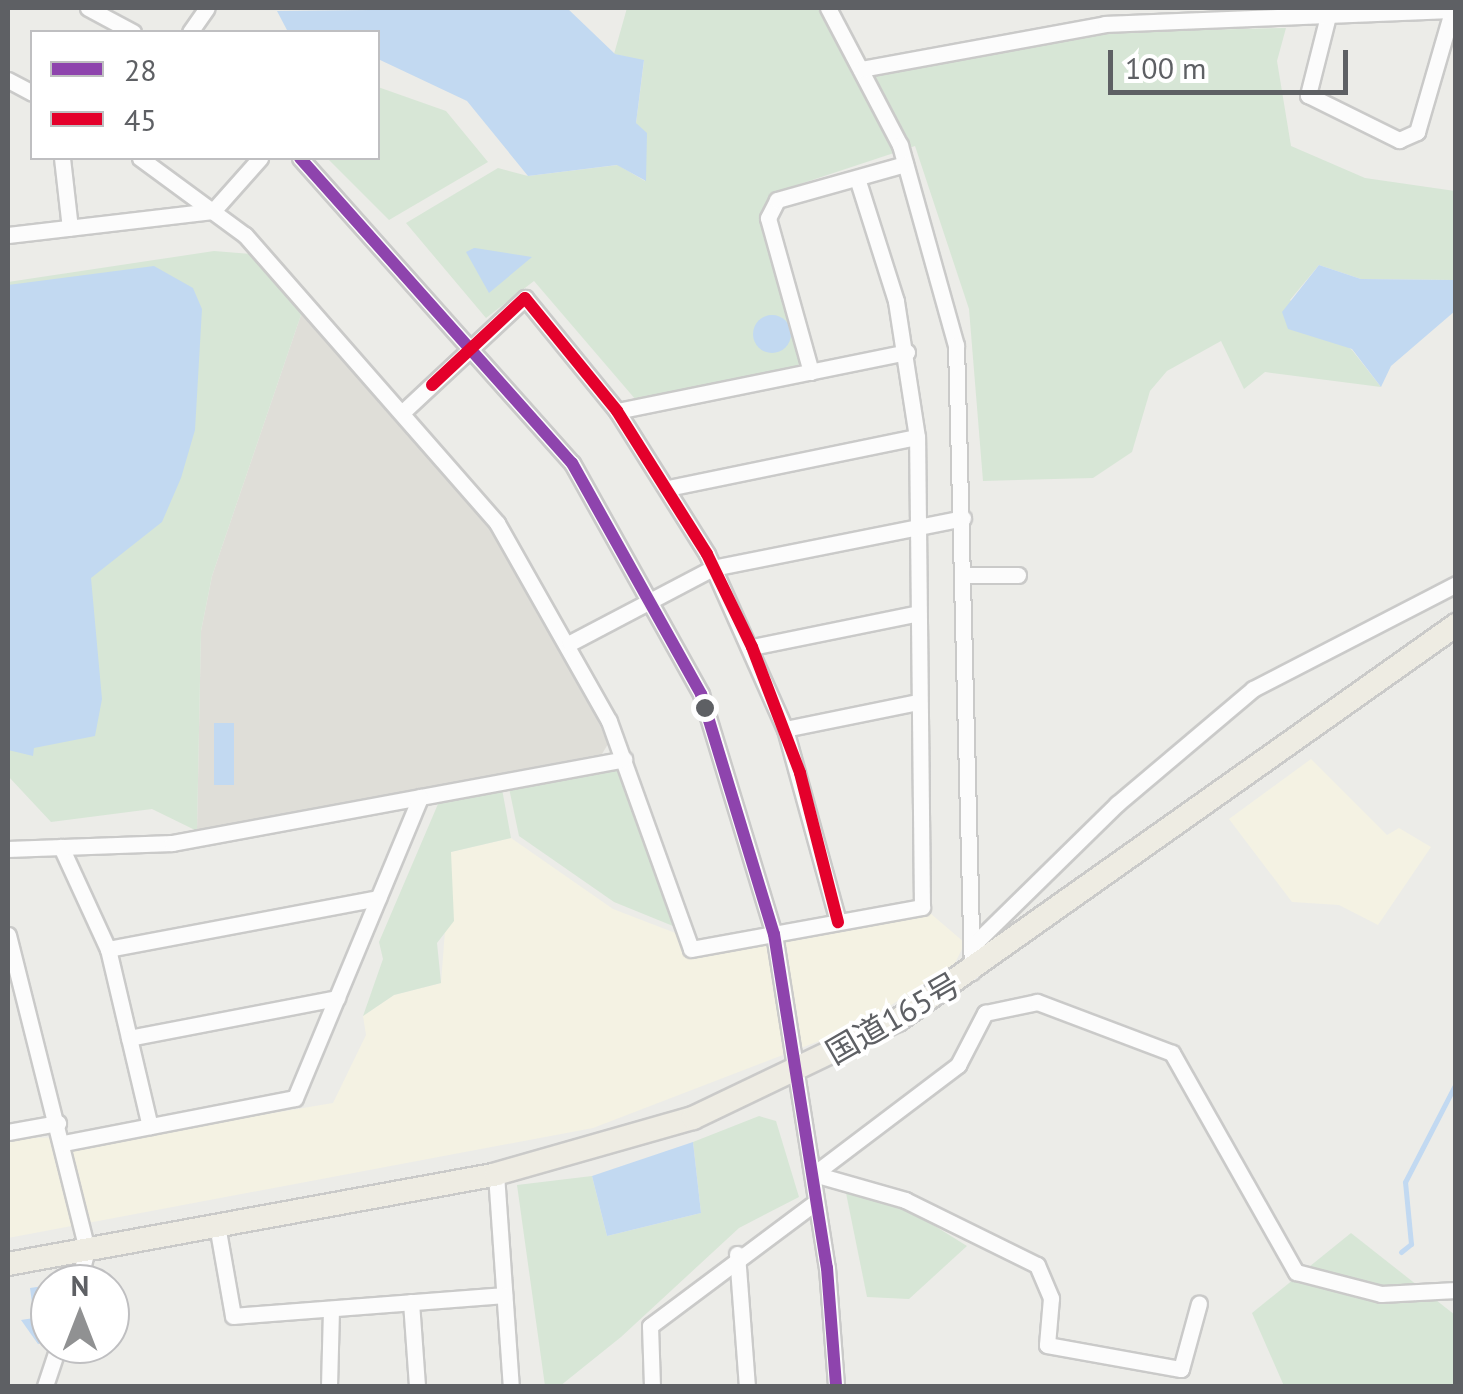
<!DOCTYPE html>
<meta charset="utf-8">
<style>
body{margin:0}
#map{position:relative;width:1463px;height:1394px;overflow:hidden;background:#ecece8;font-family:"PT Sans","Noto Sans JP",sans-serif}
div>[style]{position:absolute}
[style*='--x']{left:calc(var(--x)*1px);top:calc(var(--y)*1px);width:calc(var(--w)*1px);rotate:calc(var(--a)*1deg)}
.commercial>*{inset:0;background:#f4f2e3}
.education>*{inset:0;background:#dfded8}
.green>*{inset:0;background:#d7e6d6}
.water>*{inset:0;background:#c2d9f1;transform-origin:0 0}
.round{border-radius:50%}
.stream>*{height:5px;margin:-2.5px;padding:0 2.5px;transform-origin:2.5px;border-radius:2.5px;background:#c2d9f1}
.roads{filter:drop-shadow(2px 0 #cacac9) drop-shadow(-2px 0 #cacac9) drop-shadow(0 2px #cacac9) drop-shadow(0 -2px #cacac9)}
.minor>*{height:15px;margin:-7.5px;padding:0 7.5px;transform-origin:7.5px;border-radius:7.5px;background:#fcfcfc}
.highway>*{height:22px;margin:-11px;padding:0 11px;transform-origin:11px;border-radius:11px;background:#eeece3}
.bus-1>*{height:12px;margin:-6px;padding:0 6px;transform-origin:6px;border-radius:6px;background:#8e44ad}
.bus-2>*{height:12px;margin:-6px;padding:0 6px;transform-origin:6px;border-radius:6px;background:#e4002b}
.dots>*{width:28px;height:28px;translate:-50% -50%;box-sizing:border-box;border:5px solid #fff;border-radius:50%}
span{translate:-50% -50%;white-space:nowrap;text-align:center;line-height:1.15;-webkit-text-stroke:8px #fff;paint-order:stroke}
.street-label{font-size:32px;color:#5e6064}
.frame{position:absolute;inset:0;border:10px solid #5e6064;pointer-events:none}
.legend{position:absolute;left:30px;top:30px;width:350px;height:130px;box-sizing:border-box;background:#fff;border:2px solid #bfbfc1;margin:0;padding:12px 18px;list-style:none;font-size:30px;color:#5e6064}
.legend li{display:flex;align-items:center;gap:20px;height:50px}
.legend b{width:50px;border:2px solid #bfbfc1}
.north{position:absolute;left:30px;top:1264px;width:100px;height:100px;box-sizing:border-box;background:#fff;border:2px solid #bfbfc1;border-radius:50%;rotate:0deg;font-size:28px;font-weight:700;line-height:40px;text-align:center;color:#5e6064}
.north::after{content:'';display:block;margin:auto;width:35px;height:45px;background:#909192;clip-path:polygon(50% 0,100% 100%,50% 72%,0 100%)}
.scale{position:absolute;left:1108px;top:50px;width:240px;height:45px;box-sizing:border-box;border:5px solid #5e6064;border-top:0;padding-left:12px;font-size:30px;line-height:35px;white-space:nowrap;color:#5e6064;-webkit-text-stroke:8px #fff;paint-order:stroke}
</style>
<div id="map">
<div class="commercial">
<i style="clip-path:polygon(1311px 759px,1387px 835px,1399px 828px,1431px 847px,1378px 925px,1339px 905px,1292px 902px,1229px 819px)"></i>
<i style="clip-path:polygon(511px 838px,613px 909px,678px 934px,688px 955px,930px 913px,965px 943px,955px 963px,861px 1025px,593px 1128px,8px 1238px,8px 1138px,130px 1137px,333px 1103px,366px 1035px,363px 1016px,394px 995px,441px 983px,451px 852px)"></i>
</div>
<div class="education">
<i style="clip-path:polygon(303px 309px,432px 448px,514px 561px,580px 680px,608px 744px,602px 754px,197px 831px,201px 631px,212px 576px)"></i>
</div>
<div class="green">
<i style="clip-path:polygon(627px 8px,820px 8px,853px 77px,1110px 32px,1286px 28px,1277px 61px,1291px 146px,1365px 178px,1455px 191px,1455px 280px,1361px 279px,1319px 265px,1290px 300px,1352px 350px,1381px 387px,1265px 372px,1244px 389px,1221px 341px,1167px 371px,1150px 391px,1132px 452px,1093px 478px,983px 481px,969px 309px,915px 146px,770px 194px,761px 218px,803px 359px,796px 368px,636px 400px,534px 281px,486px 318px,406px 223px,498px 168px,528px 176px,618px 165px,645px 181px,636px 123px,644px 61px,614px 54px)"></i>
<i style="clip-path:polygon(378px 87px,446px 111px,488px 162px,389px 220px,327px 158px,378px 158px)"></i>
<i style="clip-path:polygon(214px 251px,251px 254px,303px 309px,212px 576px,201px 631px,197px 831px,152px 809px,51px 822px,8px 776px,8px 282px)"></i>
<i style="clip-path:polygon(612px 768px,622px 774px,673px 926px,614px 902px,519px 836px,509px 788px)"></i>
<i style="clip-path:polygon(502px 789px,511px 838px,451px 852px,454px 921px,437px 943px,441px 983px,394px 995px,363px 1016px,383px 959px,379px 942px,441px 797px)"></i>
<i style="clip-path:polygon(759px 1116px,776px 1121px,799px 1197px,739px 1228px,621px 1337px,560px 1386px,545px 1386px,517px 1185px,592px 1176px,607px 1236px,701px 1213px,693px 1142px)"></i>
<i style="clip-path:polygon(846px 1193px,909px 1210px,967px 1246px,909px 1299px,867px 1297px)"></i>
<i style="clip-path:polygon(1351px 1233px,1455px 1315px,1455px 1386px,1284px 1386px,1252px 1313px)"></i>
</div>
<div class="water">
<i style="clip-path:polygon(567px 8px,615px 54px,644px 60px,636px 123px,647px 133px,646px 181px,617px 165px,528px 176px,467px 101px,378px 59px,378px 32px,288px 32px,277px 11px)"></i>
<i style="clip-path:polygon(474px 248px,475px 248px,532px 257px,489px 293px,466px 252px)"></i>
<i style="clip-path:polygon(1319px 265px,1361px 279px,1455px 280px,1455px 311px,1391px 366px,1381px 387px,1352px 349px,1288px 329px,1282px 312px)"></i>
<i style="clip-path:polygon(154px 266px,193px 288px,202px 309px,195px 430px,181px 478px,162px 522px,91px 578px,102px 699px,95px 736px,34px 748px,33px 756px,8px 750px,8px 285px)"></i>
<i class="round" style="left:753px;top:315px;width:38px;height:38px"></i>
<i style="left:214px;top:723px;width:20px;height:62px"></i>
<i style="clip-path:polygon(693px 1142px,701px 1213px,607px 1236px,592px 1176px)"></i>
<i style="clip-path:polygon(50px 1285px,50px 1341px,38px 1344px,21px 1320px,34px 1318px,30px 1288px)"></i>
</div>
<div class="stream">
<i style="--x:1401;--y:1252;--w:13;--a:-39"></i>
<i style="--x:1411;--y:1244;--w:62;--a:-95.5"></i>
<i style="--x:1405;--y:1182;--w:111;--a:-62.7"></i>
</div>
<div class="roads">
<div class="minor">
<i style="--x:88;--y:8;--w:51;--a:28.1"></i>
<i style="--x:828;--y:8;--w:155;--a:62.3"></i>
<i style="--x:900;--y:145;--w:208;--a:74.4"></i>
<i style="--x:956;--y:345;--w:627;--a:88.54"></i>
<i style="--x:1330;--y:8;--w:90;--a:104.2"></i>
<i style="--x:1308;--y:95;--w:102;--a:26.3"></i>
<i style="--x:1399;--y:140;--w:20;--a:-24"></i>
<i style="--x:1417;--y:132;--w:129;--a:-73.8"></i>
<i style="--x:190;--y:32;--w:29;--a:-55"></i>
<i style="--x:861;--y:69;--w:248;--a:-10.4"></i>
<i style="--x:1105;--y:24;--w:351;--a:-2.3"></i>
<i style="--x:8;--y:80;--w:27;--a:28"></i>
<i style="--x:62;--y:158;--w:70;--a:83.5"></i>
<i style="--x:140;--y:158;--w:130;--a:36.3"></i>
<i style="--x:245;--y:235;--w:383;--a:48.8"></i>
<i style="--x:497;--y:523;--w:227;--a:60.5"></i>
<i style="--x:609;--y:721;--w:242;--a:70.2"></i>
<i style="--x:691;--y:949;--w:235;--a:-10.3"></i>
<i style="--x:922;--y:907;--w:470;--a:-90.6"></i>
<i style="--x:917;--y:437;--w:138;--a:-98.8"></i>
<i style="--x:896;--y:301;--w:129;--a:-107.6"></i>
<i style="--x:300;--y:158;--w:409;--a:48.3"></i>
<i style="--x:572;--y:463;--w:265;--a:60.8"></i>
<i style="--x:701;--y:694;--w:251;--a:73.1"></i>
<i style="--x:774;--y:934;--w:338;--a:81"></i>
<i style="--x:827;--y:1268;--w:118;--a:85.6"></i>
<i style="--x:8;--y:235;--w:206;--a:-6.7"></i>
<i style="--x:213;--y:211;--w:71;--a:-48.4"></i>
<i style="--x:811;--y:372;--w:160;--a:-105.6"></i>
<i style="--x:768;--y:218;--w:20;--a:-63"></i>
<i style="--x:777;--y:200;--w:133;--a:-15.7"></i>
<i style="--x:406;--y:409;--w:163;--a:-43"></i>
<i style="--x:525;--y:298;--w:146;--a:50.8"></i>
<i style="--x:617;--y:411;--w:169;--a:57.8"></i>
<i style="--x:707;--y:554;--w:192;--a:66"></i>
<i style="--x:785;--y:729;--w:200;--a:74.6"></i>
<i style="--x:617;--y:411;--w:296;--a:-11.5"></i>
<i style="--x:668;--y:488;--w:254;--a:-11.6"></i>
<i style="--x:965;--y:575;--w:53;--a:0"></i>
<i style="--x:570;--y:643;--w:161;--a:-27.7"></i>
<i style="--x:713;--y:568;--w:255;--a:-11.3"></i>
<i style="--x:752;--y:647;--w:165;--a:-11.5"></i>
<i style="--x:785;--y:729;--w:131;--a:-11.5"></i>
<i style="--x:61;--y:847;--w:112;--a:65.3"></i>
<i style="--x:108;--y:949;--w:182;--a:76.7"></i>
<i style="--x:8;--y:849;--w:164;--a:-2.1"></i>
<i style="--x:172;--y:843;--w:460;--a:-10.5"></i>
<i style="--x:8;--y:935;--w:324;--a:75.9"></i>
<i style="--x:87;--y:1249;--w:36;--a:104"></i>
<i style="--x:973;--y:945;--w:202;--a:-44.4"></i>
<i style="--x:1117;--y:804;--w:178;--a:-40.2"></i>
<i style="--x:1253;--y:689;--w:229;--a:-27.3"></i>
<i style="--x:108;--y:949;--w:275;--a:-10.7"></i>
<i style="--x:129;--y:1038;--w:212;--a:-10.9"></i>
<i style="--x:8;--y:1132;--w:51;--a:-10.2"></i>
<i style="--x:64;--y:1143;--w:235;--a:-11"></i>
<i style="--x:295;--y:1098;--w:326;--a:-67.4"></i>
<i style="--x:496;--y:1174;--w:213;--a:86"></i>
<i style="--x:814;--y:1174;--w:181;--a:-37.1"></i>
<i style="--x:958;--y:1065;--w:59;--a:-62.6"></i>
<i style="--x:985;--y:1013;--w:53;--a:-11.9"></i>
<i style="--x:1037;--y:1002;--w:144;--a:20.7"></i>
<i style="--x:1172;--y:1053;--w:252;--a:60.5"></i>
<i style="--x:1296;--y:1272;--w:88;--a:14.5"></i>
<i style="--x:1381;--y:1294;--w:75;--a:-3.1"></i>
<i style="--x:814;--y:1174;--w:95;--a:15.9"></i>
<i style="--x:905;--y:1200;--w:147;--a:26.2"></i>
<i style="--x:1037;--y:1265;--w:36;--a:67"></i>
<i style="--x:1051;--y:1298;--w:47;--a:94.9"></i>
<i style="--x:1047;--y:1345;--w:136;--a:10.2"></i>
<i style="--x:1181;--y:1369;--w:68;--a:-74.7"></i>
<i style="--x:217;--y:1225;--w:92;--a:80"></i>
<i style="--x:233;--y:1316;--w:272;--a:-4.4"></i>
<i style="--x:737;--y:1254;--w:132;--a:85.7"></i>
<i style="--x:411;--y:1302;--w:84;--a:85.9"></i>
<i style="--x:45;--y:1386;--w:44;--a:-71.6"></i>
<i style="--x:329;--y:1386;--w:77;--a:-88.5"></i>
<i style="--x:652;--y:1386;--w:60;--a:-91.9"></i>
<i style="--x:650;--y:1326;--w:207;--a:-36.8"></i>
</div>
<div class="highway">
<i style="--x:8;--y:1264;--w:496;--a:-10.4"></i>
<i style="--x:496;--y:1174;--w:205;--a:-15.9"></i>
<i style="--x:693;--y:1118;--w:227;--a:-25.6"></i>
<i style="--x:898;--y:1020;--w:684;--a:-35.29"></i>
</div>
</div>
<div class="bus-1">
<i style="--x:300;--y:158;--w:409;--a:48.3"></i>
<i style="--x:572;--y:463;--w:265;--a:60.8"></i>
<i style="--x:701;--y:694;--w:251;--a:73.1"></i>
<i style="--x:774;--y:934;--w:338;--a:81"></i>
<i style="--x:827;--y:1268;--w:118;--a:85.6"></i>
</div>
<div class="bus-2">
<i style="--x:432;--y:385;--w:127;--a:-43.1"></i>
<i style="--x:525;--y:298;--w:146;--a:50.8"></i>
<i style="--x:617;--y:411;--w:169;--a:57.8"></i>
<i style="--x:707;--y:554;--w:103;--a:64.2"></i>
<i style="--x:752;--y:647;--w:135;--a:69.1"></i>
<i style="--x:800;--y:773;--w:154;--a:75.7"></i>
</div>
<div class="dots">
<i style="left:705px;top:708px;background:#5e6064"></i>
</div>
<div class="street-label">
<span style="left:893px;top:1018px;rotate:-30deg">国道165号</span>
</div>
<div class="frame"></div>
<ul class="legend">
<li><b style="height:12px;background:#8e44ad"></b>28</li>
<li><b style="height:12px;background:#e4002b"></b>45</li>
</ul>
<div class="north">N</div>
<div class="scale">100 m</div>
</div>
